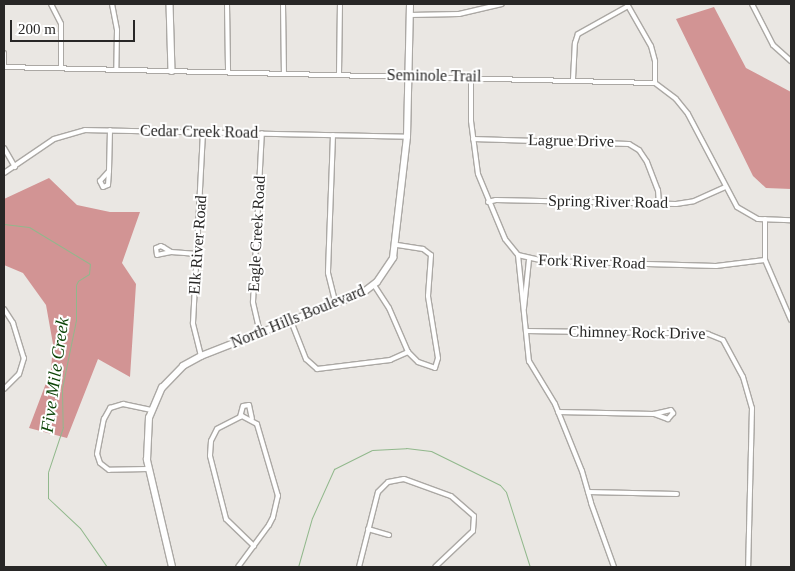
<!DOCTYPE html>
<style>
body{margin:0}
#map{position:relative;width:795px;height:571px;overflow:hidden;background:#eae7e3;font-family:Georgia,serif}
div>[style]{position:absolute}
[style*='--x']{left:calc(var(--x)*1px);top:calc(var(--y)*1px);width:calc(var(--w)*1px);rotate:calc(var(--a)*1deg)}
.forest>*{inset:0;background:#d29494}
.stream>*{height:1px;margin:-0.5px;padding:0 0.5px;transform-origin:0.5px;border-radius:0.5px;background:#91b88c}
.roads{filter:drop-shadow(1px 0 #aba8a4) drop-shadow(-1px 0 #aba8a4) drop-shadow(0 1px #aba8a4) drop-shadow(0 -1px #aba8a4)}
.street>*{height:4px;margin:-2px;padding:0 2px;transform-origin:2px;border-radius:2px;background:#fff}
.secondary>*{height:5.5px;margin:-2.75px;padding:0 2.75px;transform-origin:2.75px;border-radius:2.75px;background:#fff}
span{translate:-50% -50%;white-space:nowrap;text-align:center;line-height:1.15;-webkit-text-stroke:4px #fff;paint-order:stroke}
.street-label{font-size:16px;color:#282726}
.water-label{font-size:18px;color:#0c4407;font-style:italic}
.frame{position:absolute;inset:0;border:5px solid #282726;pointer-events:none}
.scale{position:absolute;left:10px;top:20px;width:125px;height:22px;box-sizing:border-box;border:2px solid #282726;border-top:0;padding-left:6px;font-size:15px;line-height:18px;white-space:nowrap;color:#282726;-webkit-text-stroke:4px #fff;paint-order:stroke}
</style>
<div id="map">
<div class="forest">
<i style="clip-path:polygon(714px 7px,746px 68px,791px 92px,791px 189px,766px 188px,753px 176px,676px 19px)"></i>
<i style="clip-path:polygon(49px 178px,77px 205px,110px 212px,140px 212px,122px 263px,136px 284px,130px 377px,98px 359px,67px 438px,29px 428px,51px 370px,53px 344px,46px 305px,23px 273px,4px 265px,4px 199px)"></i>
</div>
<div class="stream">
<i style="--x:4;--y:224;--w:25;--a:7"></i>
<i style="--x:29;--y:227;--w:71;--a:31.2"></i>
<i style="--x:90;--y:264;--w:10;--a:96"></i>
<i style="--x:89;--y:274;--w:13;--a:148"></i>
<i style="--x:78;--y:281;--w:4;--a:117"></i>
<i style="--x:76;--y:285;--w:35;--a:90"></i>
<i style="--x:76;--y:320;--w:69;--a:101.6"></i>
<i style="--x:62;--y:388;--w:39;--a:89"></i>
<i style="--x:63;--y:427;--w:47;--a:108.4"></i>
<i style="--x:48;--y:472;--w:26;--a:90"></i>
<i style="--x:48;--y:498;--w:44;--a:43.2"></i>
<i style="--x:80;--y:528;--w:47;--a:55.3"></i>
<i style="--x:298;--y:567;--w:51;--a:-74.1"></i>
<i style="--x:312;--y:518;--w:54;--a:-65.8"></i>
<i style="--x:334;--y:469;--w:42;--a:-26.6"></i>
<i style="--x:372;--y:450;--w:34;--a:-3"></i>
<i style="--x:406;--y:448;--w:25;--a:7"></i>
<i style="--x:431;--y:451;--w:77;--a:26.2"></i>
<i style="--x:500;--y:485;--w:9;--a:49"></i>
<i style="--x:506;--y:492;--w:79;--a:72.3"></i>
</div>
<div class="roads">
<div class="street">
<i style="--x:51;--y:4;--w:22;--a:63"></i>
<i style="--x:61;--y:24;--w:44;--a:90"></i>
<i style="--x:112;--y:4;--w:26;--a:79"></i>
<i style="--x:117;--y:30;--w:39;--a:91"></i>
<i style="--x:227;--y:4;--w:67;--a:89.1"></i>
<i style="--x:283;--y:4;--w:69;--a:89.2"></i>
<i style="--x:627;--y:4;--w:48;--a:60.3"></i>
<i style="--x:651;--y:46;--w:16;--a:75"></i>
<i style="--x:655;--y:61;--w:22;--a:90"></i>
<i style="--x:752;--y:4;--w:46;--a:62.9"></i>
<i style="--x:773;--y:45;--w:24;--a:42"></i>
<i style="--x:410;--y:15;--w:49;--a:-1.2"></i>
<i style="--x:459;--y:14;--w:44;--a:-13.1"></i>
<i style="--x:4;--y:53;--w:14;--a:90"></i>
<i style="--x:4;--y:67;--w:651;--a:1.41"></i>
<i style="--x:655;--y:83;--w:26;--a:37"></i>
<i style="--x:676;--y:99;--w:19;--a:51"></i>
<i style="--x:688;--y:114;--w:105;--a:62.2"></i>
<i style="--x:737;--y:207;--w:24;--a:30"></i>
<i style="--x:758;--y:219;--w:33;--a:2"></i>
<i style="--x:339;--y:74;--w:70;--a:-89.2"></i>
<i style="--x:471;--y:77;--w:44;--a:90"></i>
<i style="--x:471;--y:121;--w:53;--a:82.5"></i>
<i style="--x:478;--y:174;--w:70;--a:67.4"></i>
<i style="--x:505;--y:239;--w:21;--a:51"></i>
<i style="--x:518;--y:255;--w:27;--a:13"></i>
<i style="--x:544;--y:261;--w:172;--a:1.7"></i>
<i style="--x:716;--y:266;--w:49;--a:-7"></i>
<i style="--x:573;--y:79;--w:36;--a:-87"></i>
<i style="--x:575;--y:43;--w:9;--a:-72"></i>
<i style="--x:578;--y:34;--w:57;--a:-29.2"></i>
<i style="--x:333;--y:135;--w:138;--a:92.1"></i>
<i style="--x:328;--y:273;--w:32;--a:76"></i>
<i style="--x:473;--y:139;--w:156;--a:1.8"></i>
<i style="--x:629;--y:144;--w:12;--a:31"></i>
<i style="--x:639;--y:150;--w:14;--a:56"></i>
<i style="--x:647;--y:162;--w:30;--a:69"></i>
<i style="--x:658;--y:190;--w:14;--a:86"></i>
<i style="--x:4;--y:148;--w:22;--a:60"></i>
<i style="--x:109;--y:171;--w:14;--a:94"></i>
<i style="--x:108;--y:185;--w:5;--a:158"></i>
<i style="--x:103;--y:187;--w:7;--a:-117"></i>
<i style="--x:100;--y:181;--w:13;--a:-48"></i>
<i style="--x:109;--y:171;--w:41;--a:-88.6"></i>
<i style="--x:4;--y:173;--w:60;--a:-34.2"></i>
<i style="--x:54;--y:139;--w:32;--a:-16"></i>
<i style="--x:85;--y:130;--w:322;--a:1.2"></i>
<i style="--x:488;--y:202;--w:8;--a:-14"></i>
<i style="--x:496;--y:200;--w:180;--a:1.3"></i>
<i style="--x:676;--y:204;--w:18;--a:-9"></i>
<i style="--x:694;--y:201;--w:34;--a:-24"></i>
<i style="--x:765;--y:219;--w:41;--a:90"></i>
<i style="--x:765;--y:260;--w:65;--a:66.6"></i>
<i style="--x:161;--y:246;--w:2;--a:27"></i>
<i style="--x:163;--y:247;--w:9;--a:32"></i>
<i style="--x:171;--y:252;--w:14;--a:168"></i>
<i style="--x:157;--y:255;--w:7;--a:-98"></i>
<i style="--x:156;--y:248;--w:5;--a:-22"></i>
<i style="--x:171;--y:252;--w:27;--a:4"></i>
<i style="--x:518;--y:255;--w:107;--a:84.1"></i>
<i style="--x:529;--y:361;--w:50;--a:58.8"></i>
<i style="--x:555;--y:404;--w:72;--a:68.1"></i>
<i style="--x:582;--y:471;--w:33;--a:74"></i>
<i style="--x:591;--y:503;--w:68;--a:70.2"></i>
<i style="--x:374;--y:285;--w:27;--a:57"></i>
<i style="--x:389;--y:308;--w:48;--a:66.6"></i>
<i style="--x:524;--y:308;--w:48;--a:-84.1"></i>
<i style="--x:4;--y:309;--w:17;--a:57"></i>
<i style="--x:13;--y:323;--w:37;--a:73"></i>
<i style="--x:24;--y:358;--w:17;--a:107"></i>
<i style="--x:19;--y:374;--w:21;--a:135"></i>
<i style="--x:291;--y:321;--w:41;--a:68.5"></i>
<i style="--x:306;--y:359;--w:15;--a:42"></i>
<i style="--x:317;--y:369;--w:74;--a:-7"></i>
<i style="--x:390;--y:360;--w:20;--a:-24"></i>
<i style="--x:408;--y:352;--w:14;--a:45"></i>
<i style="--x:418;--y:362;--w:18;--a:19"></i>
<i style="--x:435;--y:368;--w:10;--a:-73"></i>
<i style="--x:438;--y:358;--w:63;--a:-99.2"></i>
<i style="--x:428;--y:296;--w:41;--a:-85.8"></i>
<i style="--x:431;--y:255;--w:10;--a:-143"></i>
<i style="--x:423;--y:249;--w:26;--a:-171"></i>
<i style="--x:526;--y:331;--w:182;--a:0.9"></i>
<i style="--x:708;--y:334;--w:16;--a:22"></i>
<i style="--x:723;--y:340;--w:42;--a:61.6"></i>
<i style="--x:743;--y:377;--w:32;--a:74"></i>
<i style="--x:752;--y:408;--w:159;--a:91.4"></i>
<i style="--x:260;--y:333;--w:32;--a:-103"></i>
<i style="--x:253;--y:302;--w:169;--a:-87"></i>
<i style="--x:201;--y:356;--w:34;--a:-104"></i>
<i style="--x:193;--y:323;--w:191;--a:-87"></i>
<i style="--x:558;--y:412;--w:96;--a:1.2"></i>
<i style="--x:654;--y:414;--w:17;--a:-13"></i>
<i style="--x:671;--y:410;--w:4;--a:56"></i>
<i style="--x:673;--y:413;--w:8;--a:130"></i>
<i style="--x:668;--y:419;--w:15;--a:-160"></i>
<i style="--x:240;--y:417;--w:11;--a:-75"></i>
<i style="--x:243;--y:406;--w:6;--a:-9"></i>
<i style="--x:249;--y:405;--w:14;--a:78"></i>
<i style="--x:148;--y:469;--w:39;--a:179"></i>
<i style="--x:109;--y:470;--w:11;--a:-142"></i>
<i style="--x:100;--y:463;--w:9;--a:-108"></i>
<i style="--x:97;--y:454;--w:36;--a:-79"></i>
<i style="--x:104;--y:419;--w:13;--a:-61"></i>
<i style="--x:110;--y:408;--w:14;--a:-17"></i>
<i style="--x:123;--y:404;--w:29;--a:12"></i>
<i style="--x:588;--y:492;--w:89;--a:1.3"></i>
<i style="--x:368;--y:529;--w:22;--a:16"></i>
<i style="--x:238;--y:567;--w:52;--a:-53.6"></i>
<i style="--x:269;--y:525;--w:9;--a:-63"></i>
<i style="--x:273;--y:517;--w:22;--a:-77"></i>
<i style="--x:278;--y:496;--w:75;--a:-106.3"></i>
<i style="--x:257;--y:424;--w:17;--a:-152"></i>
<i style="--x:242;--y:416;--w:28;--a:153"></i>
<i style="--x:217;--y:429;--w:13;--a:117"></i>
<i style="--x:211;--y:441;--w:15;--a:94"></i>
<i style="--x:210;--y:456;--w:65;--a:75.7"></i>
<i style="--x:226;--y:519;--w:39;--a:44"></i>
<i style="--x:359;--y:567;--w:77;--a:-75.8"></i>
<i style="--x:378;--y:492;--w:14;--a:-45"></i>
<i style="--x:388;--y:482;--w:16;--a:-11"></i>
<i style="--x:404;--y:479;--w:50;--a:19.9"></i>
<i style="--x:451;--y:496;--w:30;--a:41"></i>
<i style="--x:474;--y:516;--w:15;--a:94"></i>
<i style="--x:473;--y:531;--w:52;--a:136.5"></i>
</div>
<div class="secondary">
<i style="--x:170;--y:4;--w:67;--a:88.3"></i>
<i style="--x:172;--y:567;--w:110;--a:-103.2"></i>
<i style="--x:147;--y:460;--w:42;--a:-87.3"></i>
<i style="--x:149;--y:418;--w:33;--a:-67"></i>
<i style="--x:162;--y:388;--w:30;--a:-46"></i>
<i style="--x:183;--y:366;--w:21;--a:-29"></i>
<i style="--x:201;--y:356;--w:175;--a:-21.4"></i>
<i style="--x:364;--y:292;--w:16;--a:-38"></i>
<i style="--x:377;--y:282;--w:29;--a:-56"></i>
<i style="--x:393;--y:258;--w:122;--a:-83.4"></i>
<i style="--x:407;--y:137;--w:133;--a:-88.7"></i>
</div>
</div>
<div class="street-label">
<span style="left:434px;top:76px;rotate:1deg">Seminole Trail</span>
<span style="left:199px;top:132px;rotate:1deg">Cedar Creek Road</span>
<span style="left:571px;top:141px;rotate:1deg">Lagrue Drive</span>
<span style="left:608px;top:202px;rotate:1deg">Spring River Road</span>
<span style="left:257px;top:234px;rotate:-87deg">Eagle Creek Road</span>
<span style="left:198px;top:245px;rotate:-86deg">Elk River Road</span>
<span style="left:592px;top:262px;rotate:2deg">Fork River Road</span>
<span style="left:298px;top:317px;rotate:-22deg">North Hills Boulevard</span>
<span style="left:637px;top:333px;rotate:1deg">Chimney Rock Drive</span>
</div>
<div class="water-label">
<span style="left:55px;top:375px;rotate:-82deg">Five Mile Creek</span>
</div>
<div class="frame"></div>
<div class="scale">200 m</div>
</div>
